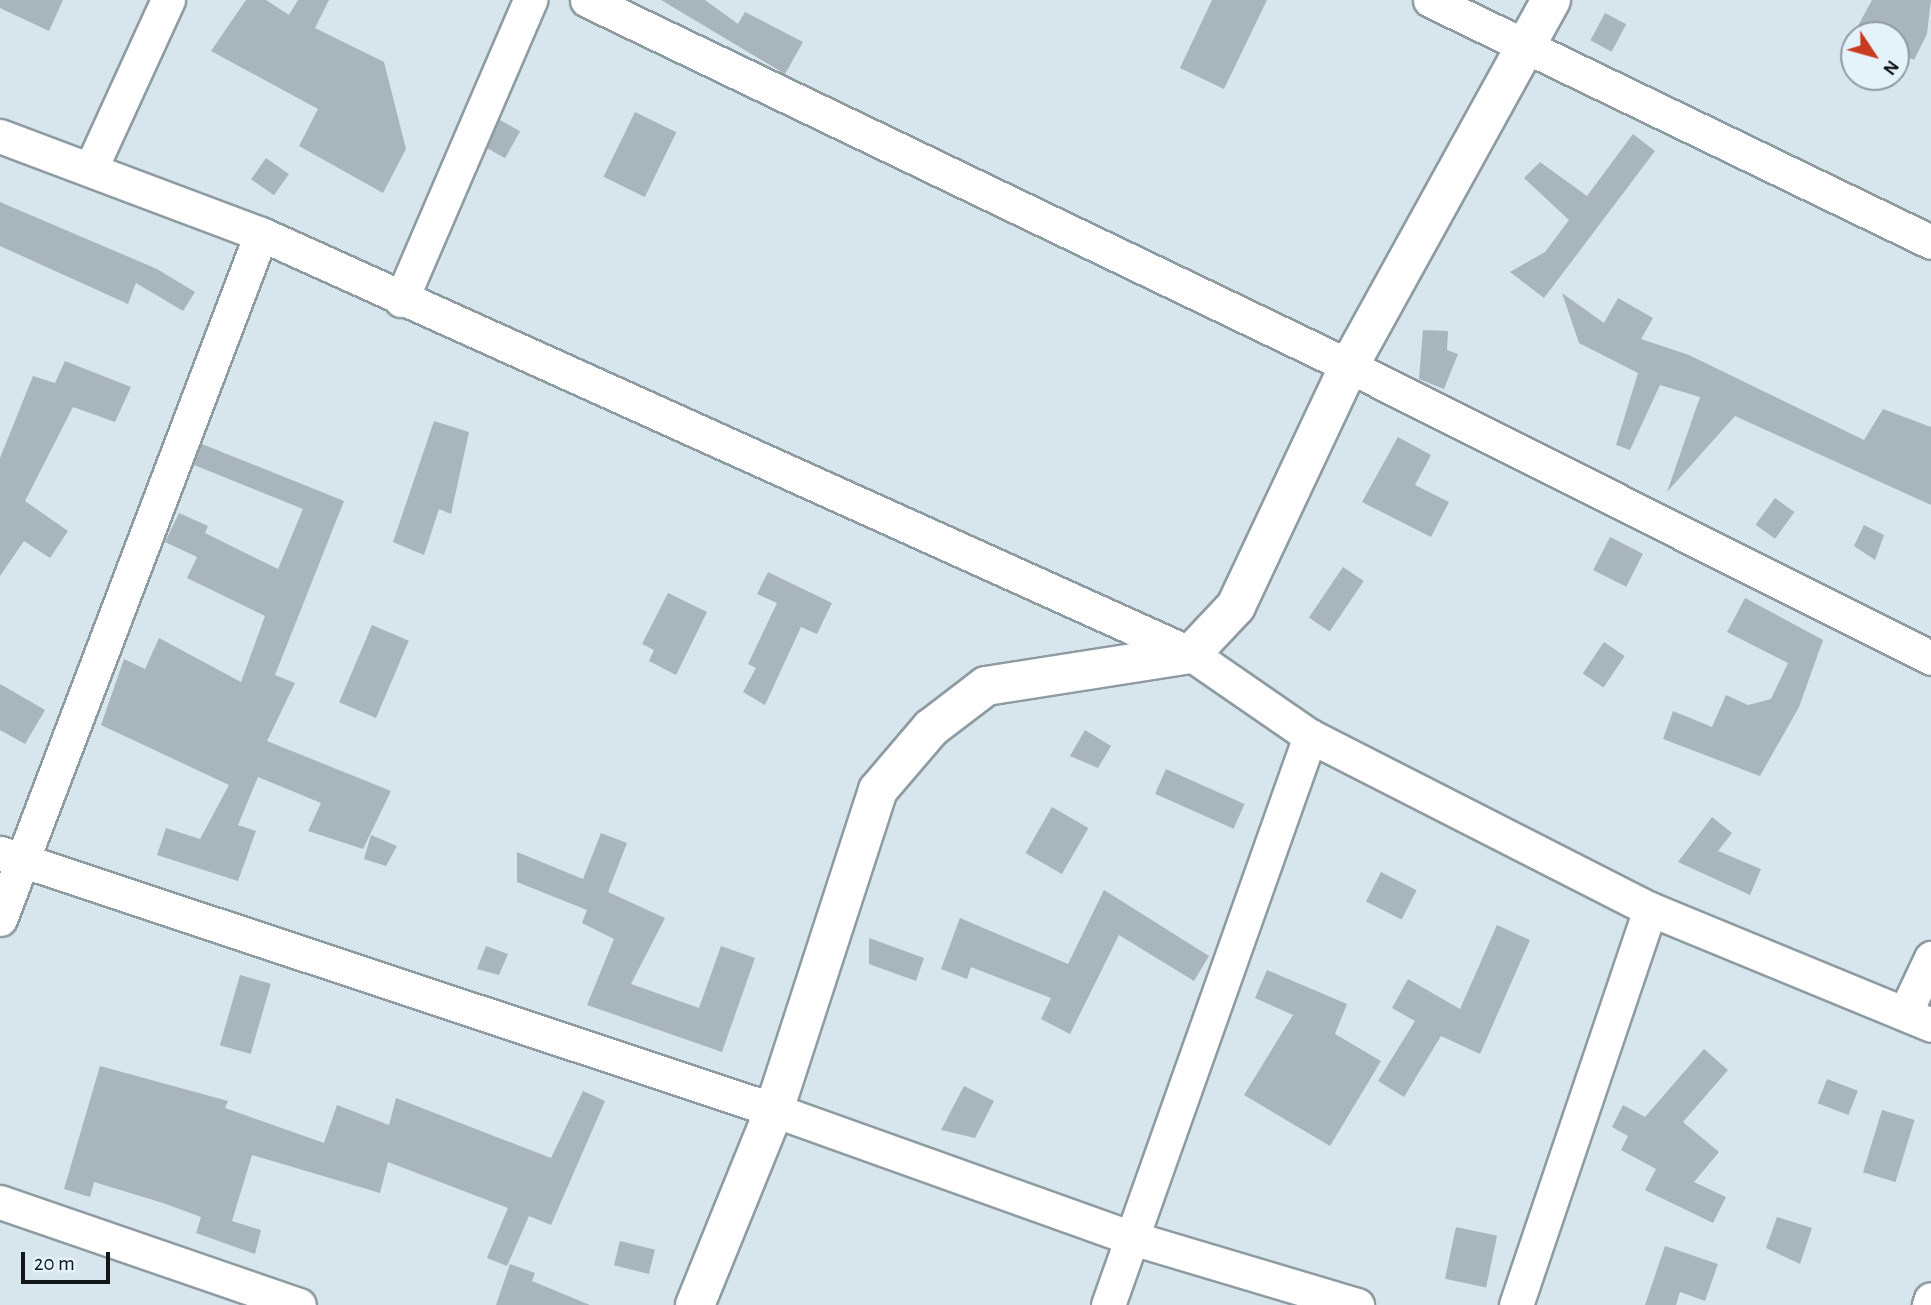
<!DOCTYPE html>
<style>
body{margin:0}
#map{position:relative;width:1931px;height:1305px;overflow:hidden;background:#d7e5ed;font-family:"Alegreya Sans",sans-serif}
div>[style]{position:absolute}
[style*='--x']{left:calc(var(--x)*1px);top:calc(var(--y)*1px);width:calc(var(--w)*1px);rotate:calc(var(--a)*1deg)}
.building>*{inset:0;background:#a8b5bd;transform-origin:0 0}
.roads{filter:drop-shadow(2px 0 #8e9ba2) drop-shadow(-2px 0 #8e9ba2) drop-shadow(0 2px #8e9ba2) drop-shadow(0 -2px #8e9ba2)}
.minor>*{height:33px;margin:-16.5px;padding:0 16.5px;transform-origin:16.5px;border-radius:16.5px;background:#fff}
.tertiary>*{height:38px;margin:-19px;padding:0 19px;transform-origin:19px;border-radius:19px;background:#fff}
span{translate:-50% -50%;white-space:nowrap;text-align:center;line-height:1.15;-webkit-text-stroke:5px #e4f2fa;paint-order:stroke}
.north{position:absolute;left:1840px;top:21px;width:70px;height:70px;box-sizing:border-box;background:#e4f2fa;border:2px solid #909aa0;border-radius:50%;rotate:126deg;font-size:19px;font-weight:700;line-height:28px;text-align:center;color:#111619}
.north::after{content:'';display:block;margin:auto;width:24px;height:32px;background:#c73c20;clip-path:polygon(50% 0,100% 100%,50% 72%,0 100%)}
.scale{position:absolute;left:21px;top:1252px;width:89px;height:32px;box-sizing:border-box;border:4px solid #111619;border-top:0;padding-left:9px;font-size:21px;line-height:24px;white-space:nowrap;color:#111619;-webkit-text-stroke:5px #e4f2fa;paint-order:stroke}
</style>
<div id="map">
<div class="building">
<i style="clip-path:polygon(0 0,63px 0,49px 31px,0 8px)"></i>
<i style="clip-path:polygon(246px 0,266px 0,289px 15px,298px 0,329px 0,315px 28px,384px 62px,406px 149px,383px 193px,299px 146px,318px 109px,211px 51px)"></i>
<i style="clip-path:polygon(661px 0,705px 0,738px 24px,745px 12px,803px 42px,785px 74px)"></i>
<i style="clip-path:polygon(1212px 0,1267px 0,1224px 89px,1180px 68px)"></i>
<i style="clip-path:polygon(1872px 0,1931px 0,1927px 34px,1914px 60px,1896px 51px,1896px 35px,1853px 35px)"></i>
<i style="left:1605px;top:13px;width:24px;height:31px;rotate:28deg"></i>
<i style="left:635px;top:112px;width:46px;height:72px;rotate:26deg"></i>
<i style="left:500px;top:120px;width:23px;height:31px;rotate:29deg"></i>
<i style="clip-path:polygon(1633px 134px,1655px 151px,1544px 298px,1510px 272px,1545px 252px,1569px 220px,1524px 178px,1540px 162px,1587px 196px)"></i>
<i style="left:266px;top:158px;width:28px;height:26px;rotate:35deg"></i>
<i style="clip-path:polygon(0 202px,157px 269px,195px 292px,183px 311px,136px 283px,128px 304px,0 246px)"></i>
<i style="clip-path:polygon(1562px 293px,1604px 323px,1618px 298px,1653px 318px,1641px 339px,1689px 355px,1864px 440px,1883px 409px,1931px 427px,1931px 505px,1735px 416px,1667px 492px,1700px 397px,1660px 385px,1630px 450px,1616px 445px,1638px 373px,1579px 343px)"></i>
<i style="clip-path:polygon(1423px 330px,1448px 331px,1447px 350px,1458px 354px,1444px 389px,1419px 379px)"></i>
<i style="clip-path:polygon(65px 361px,131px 387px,115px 422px,73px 407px,25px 501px,68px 531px,50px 558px,24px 541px,0 576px,0 458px,33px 376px,55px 383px)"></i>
<i style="clip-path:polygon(434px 421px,469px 432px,451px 514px,439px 509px,424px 555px,393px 542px)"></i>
<i style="clip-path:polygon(1398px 437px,1431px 455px,1415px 485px,1449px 502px,1431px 537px,1362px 502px)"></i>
<i style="clip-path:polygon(202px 444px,344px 501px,275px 675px,295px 683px,267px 741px,391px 791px,363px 849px,308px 831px,321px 803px,258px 777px,238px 825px,256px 831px,238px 881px,157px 855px,166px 828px,200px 839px,229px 785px,101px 725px,124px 659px,145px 669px,159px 638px,241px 682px,265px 616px,187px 578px,197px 557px,165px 542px,179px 513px,208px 526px,205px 533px,278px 569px,303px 509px,194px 465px)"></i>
<i style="left:1775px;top:498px;width:24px;height:33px;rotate:36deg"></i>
<i style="clip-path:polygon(1864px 525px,1884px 535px,1875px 560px,1854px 546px)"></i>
<i style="left:1610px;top:537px;width:37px;height:37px;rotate:27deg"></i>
<i style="left:1343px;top:567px;width:25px;height:61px;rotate:34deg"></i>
<i style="clip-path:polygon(768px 572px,832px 603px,817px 634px,801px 627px,765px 705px,743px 692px,756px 668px,748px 664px,777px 603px,757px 594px)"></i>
<i style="clip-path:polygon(668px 593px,707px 612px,676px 675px,649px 661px,654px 650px,642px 644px)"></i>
<i style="clip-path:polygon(1745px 598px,1823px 640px,1799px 707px,1760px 776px,1663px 739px,1673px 711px,1712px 727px,1726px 695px,1748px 705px,1771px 699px,1788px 663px,1727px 632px)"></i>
<i style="left:372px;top:625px;width:40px;height:84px;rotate:23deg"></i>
<i style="left:1604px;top:642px;width:25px;height:38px;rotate:34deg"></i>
<i style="clip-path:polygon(0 684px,45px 710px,25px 744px,0 730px)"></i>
<i style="clip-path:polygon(1085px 730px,1111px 746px,1098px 768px,1070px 756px)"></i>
<i style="left:1166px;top:769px;width:86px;height:27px;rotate:24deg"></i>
<i style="left:1052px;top:807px;width:42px;height:53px;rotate:30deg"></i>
<i style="clip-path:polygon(1712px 817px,1732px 833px,1718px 851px,1761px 869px,1750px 895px,1678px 862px)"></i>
<i style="clip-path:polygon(601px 833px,627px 843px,608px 892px,665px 918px,631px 984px,699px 1008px,721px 946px,755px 958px,722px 1052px,587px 1005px,614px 939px,582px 923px,587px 910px,517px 882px,517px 852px,583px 879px)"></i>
<i style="clip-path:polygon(371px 835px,397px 846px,386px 866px,364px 859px)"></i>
<i style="left:1381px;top:872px;width:40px;height:33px;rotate:27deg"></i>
<i style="clip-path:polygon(1104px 890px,1209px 956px,1194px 981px,1119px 935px,1070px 1034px,1041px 1019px,1051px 998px,971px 967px,967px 979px,941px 969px,960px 918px,1068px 964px)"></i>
<i style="clip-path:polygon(1497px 925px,1530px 940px,1480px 1054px,1441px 1036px,1404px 1097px,1378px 1081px,1415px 1021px,1392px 1008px,1408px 979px,1460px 1009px)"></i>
<i style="clip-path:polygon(869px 938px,924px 958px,916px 981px,869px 964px)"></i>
<i style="clip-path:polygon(486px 946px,508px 954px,499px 975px,477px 969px)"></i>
<i style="clip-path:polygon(1267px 970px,1347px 1004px,1335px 1034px,1381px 1061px,1330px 1146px,1244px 1095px,1293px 1015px,1255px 998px)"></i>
<i style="left:240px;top:975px;width:32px;height:73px;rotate:16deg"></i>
<i style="clip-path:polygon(1704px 1049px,1728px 1070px,1683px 1122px,1719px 1152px,1694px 1182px,1726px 1197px,1713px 1223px,1645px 1190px,1656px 1169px,1621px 1150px,1628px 1136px,1612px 1127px,1623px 1105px,1645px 1117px)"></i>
<i style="clip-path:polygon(100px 1066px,228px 1101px,225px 1108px,324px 1143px,337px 1105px,389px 1125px,396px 1098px,551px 1158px,583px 1091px,605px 1101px,551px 1225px,529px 1216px,507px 1266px,487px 1258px,508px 1208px,388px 1162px,380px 1193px,252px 1155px,232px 1221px,261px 1230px,255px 1254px,196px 1233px,201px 1217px,163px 1203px,94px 1182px,90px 1197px,64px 1189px)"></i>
<i style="left:1827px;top:1079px;width:33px;height:26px;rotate:21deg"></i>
<i style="clip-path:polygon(964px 1086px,994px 1101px,975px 1138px,941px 1130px)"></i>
<i style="left:1882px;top:1110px;width:34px;height:65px;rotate:17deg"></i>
<i style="clip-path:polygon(1777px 1217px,1812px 1228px,1800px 1264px,1766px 1248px)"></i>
<i style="left:1456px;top:1227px;width:42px;height:53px;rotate:12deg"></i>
<i style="left:620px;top:1241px;width:36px;height:25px;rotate:14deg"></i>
<i style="clip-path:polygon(1665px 1246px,1718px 1264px,1705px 1301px,1680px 1292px,1676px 1305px,1645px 1305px)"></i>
<i style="clip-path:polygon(510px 1264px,535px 1273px,532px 1281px,590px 1305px,496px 1305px)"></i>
</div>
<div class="roads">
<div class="minor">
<i style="--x:587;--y:0;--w:845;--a:25.66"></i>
<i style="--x:1349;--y:366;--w:651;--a:26.64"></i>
<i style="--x:1430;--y:0;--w:556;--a:25.78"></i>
<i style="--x:0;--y:136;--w:279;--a:20.6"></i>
<i style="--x:261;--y:234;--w:1020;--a:24.3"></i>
<i style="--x:1191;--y:654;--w:145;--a:34.6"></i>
<i style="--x:1310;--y:736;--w:381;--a:27"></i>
<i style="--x:1650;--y:909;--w:304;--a:22.4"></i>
<i style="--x:91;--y:168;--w:185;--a:-65.4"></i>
<i style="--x:401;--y:300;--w:327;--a:-66.7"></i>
<i style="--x:0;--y:853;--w:816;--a:18.37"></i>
<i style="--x:774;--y:1110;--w:380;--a:19.7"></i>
<i style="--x:1132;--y:1238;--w:235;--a:16.6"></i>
<i style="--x:0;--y:919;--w:733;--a:-69.14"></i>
<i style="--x:1905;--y:1013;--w:61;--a:-64.7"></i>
<i style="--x:0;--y:1202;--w:316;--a:19"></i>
<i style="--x:1108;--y:1305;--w:604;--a:-70.45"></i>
<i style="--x:1516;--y:1305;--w:418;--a:-71.3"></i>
<i style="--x:1929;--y:1305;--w:6;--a:-72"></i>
</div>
<div class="tertiary">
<i style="--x:695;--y:1305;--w:210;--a:-67.9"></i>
<i style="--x:774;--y:1110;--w:336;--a:-72"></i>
<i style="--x:878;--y:790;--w:82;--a:-49.5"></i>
<i style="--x:931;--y:728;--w:69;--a:-37.4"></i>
<i style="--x:986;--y:686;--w:207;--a:-8.9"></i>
<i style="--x:1191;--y:654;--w:66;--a:-46.8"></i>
<i style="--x:1236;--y:606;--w:265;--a:-64.8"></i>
<i style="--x:1349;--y:366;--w:418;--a:-61.1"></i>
</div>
</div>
<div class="north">N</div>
<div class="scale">20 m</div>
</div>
